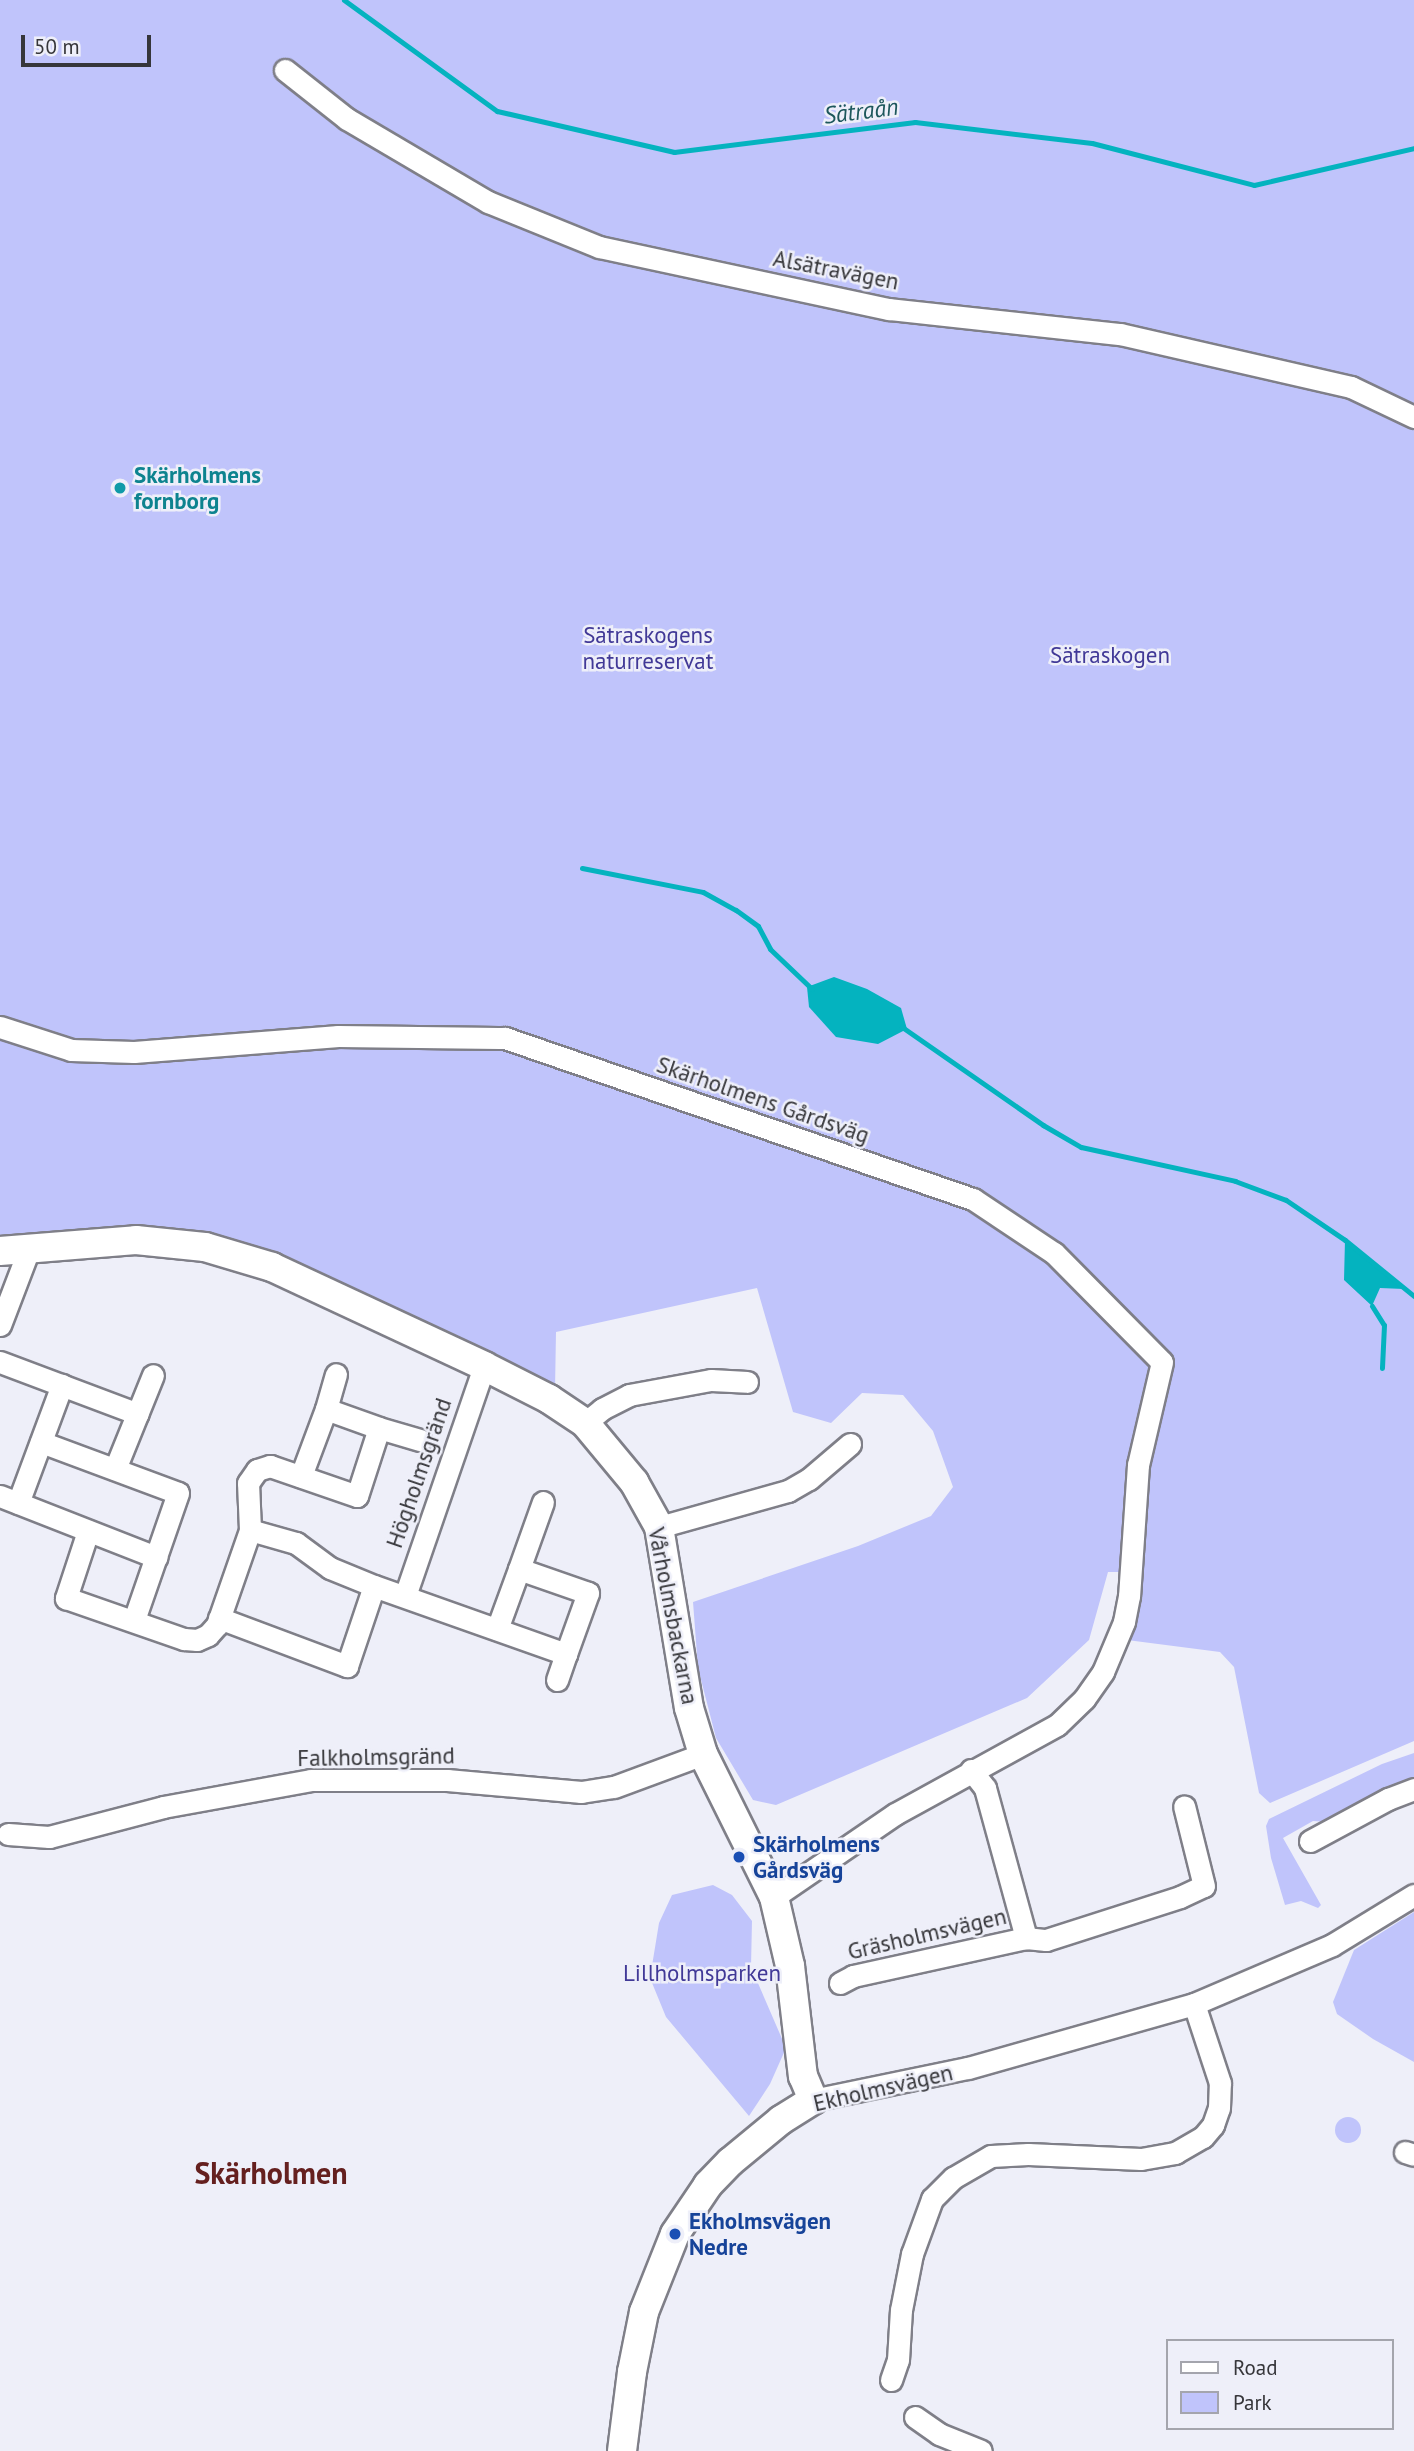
<!DOCTYPE html>
<meta charset="utf-8">
<style>
body{margin:0}
#map{position:relative;width:1414px;height:2451px;overflow:hidden;background:#eeeff9;font-family:"PT Sans",sans-serif}
div>[style]{position:absolute}
[style*='--x']{left:calc(var(--x)*1px);top:calc(var(--y)*1px);width:calc(var(--w)*1px);rotate:calc(var(--a)*1deg)}
.green>*{inset:0;background:#c0c4fb}
.round{border-radius:50%}
.water>*{inset:0;background:#04b3bf}
.stream>*{height:5px;margin:-2.5px;padding:0 2.5px;transform-origin:2.5px;border-radius:2.5px;background:#04b3bf}
.roads{filter:drop-shadow(2px 0 #7f7f88) drop-shadow(-2px 0 #7f7f88) drop-shadow(0 2px #7f7f88) drop-shadow(0 -2px #7f7f88)}
.street>*{height:21px;margin:-10.5px;padding:0 10.5px;transform-origin:10.5px;border-radius:10.5px;background:#fff}
.secondary>*{height:28px;margin:-14px;padding:0 14px;transform-origin:14px;border-radius:14px;background:#fff}
.dots>*{width:19px;height:19px;translate:-50% -50%;box-sizing:border-box;border:4px solid #eeeff9;border-radius:50%}
span{translate:-50% -50%;white-space:nowrap;text-align:center;line-height:1.15;-webkit-text-stroke:5px #eeeff9;paint-order:stroke}
.street-label{font-size:23px;color:#36363a}
.culture-label{font-size:23px;color:#0d838f;font-weight:700}
.left{translate:0 -50%;text-align:left}
.park-label{font-size:23px;color:#413997}
.transit-label{font-size:23px;color:#164399;font-weight:700}
.water-label{font-size:24px;color:#1d575c;font-style:italic}
.district-label{font-size:30px;color:#65201f;font-weight:700}
.legend{position:absolute;left:1166px;top:2339px;width:228px;height:91px;box-sizing:border-box;background:#eeeff9;border:2px solid #a4a5ad;margin:0;padding:9px 12px;list-style:none;font-size:21px;color:#36363a}
.legend li{display:flex;align-items:center;gap:14px;height:35px}
.legend b{width:35px;border:2px solid #a4a5ad}
.scale{position:absolute;left:21px;top:35px;width:130px;height:32px;box-sizing:border-box;border:4px solid #36363a;border-top:0;padding-left:9px;font-size:21px;line-height:24px;white-space:nowrap;color:#36363a;-webkit-text-stroke:5px #eeeff9;paint-order:stroke}
</style>
<div id="map">
<div class="green">
<i style="clip-path:polygon(0 0,1414px 0,1414px 1741px,1270px 1803px,1259px 1793px,1234px 1667px,1220px 1652px,1127px 1640px,1137px 1572px,1108px 1572px,1089px 1640px,1027px 1698px,776px 1805px,753px 1800px,716px 1738px,698px 1668px,693px 1602px,858px 1546px,931px 1516px,953px 1487px,933px 1431px,903px 1395px,862px 1393px,831px 1423px,793px 1412px,757px 1288px,556px 1332px,555px 1390px,280px 1259px,0 1242px)"></i>
<i style="clip-path:polygon(1414px 1753px,1414px 1781px,1329px 1822px,1313px 1821px,1283px 1838px,1321px 1905px,1318px 1908px,1301px 1901px,1285px 1905px,1271px 1858px,1266px 1826px,1269px 1819px,1382px 1764px)"></i>
<i style="clip-path:polygon(713px 1885px,732px 1895px,752px 1921px,751px 1967px,786px 2048px,770px 2084px,749px 2116px,666px 2017px,650px 1978px,659px 1923px,672px 1895px)"></i>
<i style="clip-path:polygon(1414px 1912px,1414px 2062px,1373px 2039px,1337px 2014px,1333px 2002px,1354px 1950px)"></i>
<i class="round" style="left:1335px;top:2117px;width:26px;height:26px"></i>
</div>
<div class="water">
<i style="clip-path:polygon(834px 977px,867px 989px,901px 1008px,907px 1029px,878px 1044px,836px 1037px,809px 1007px,807px 987px)"></i>
<i style="clip-path:polygon(1345px 1240px,1404px 1289px,1380px 1288px,1372px 1306px,1344px 1280px)"></i>
</div>
<div class="stream">
<i style="--x:344;--y:0;--w:189;--a:36"></i>
<i style="--x:497;--y:111;--w:182;--a:13"></i>
<i style="--x:674;--y:152;--w:243;--a:-7.1"></i>
<i style="--x:915;--y:122;--w:178;--a:6.8"></i>
<i style="--x:1092;--y:143;--w:167;--a:14.5"></i>
<i style="--x:1254;--y:185;--w:164;--a:-13"></i>
<i style="--x:582;--y:868;--w:123;--a:11.2"></i>
<i style="--x:703;--y:892;--w:38;--a:29"></i>
<i style="--x:736;--y:910;--w:27;--a:36"></i>
<i style="--x:758;--y:926;--w:26;--a:62"></i>
<i style="--x:770;--y:949;--w:58;--a:43.6"></i>
<i style="--x:902;--y:1027;--w:172;--a:34.8"></i>
<i style="--x:1043;--y:1125;--w:44;--a:30.1"></i>
<i style="--x:1081;--y:1147;--w:158;--a:12.4"></i>
<i style="--x:1235;--y:1181;--w:54;--a:20.4"></i>
<i style="--x:1286;--y:1200;--w:71;--a:34.1"></i>
<i style="--x:1345;--y:1240;--w:89;--a:39.1"></i>
<i style="--x:1372;--y:1306;--w:22;--a:58"></i>
<i style="--x:1384;--y:1325;--w:43;--a:92.7"></i>
</div>
<div class="roads">
<div class="street">
<i style="--x:285;--y:70;--w:79;--a:38.3"></i>
<i style="--x:347;--y:119;--w:164;--a:30.5"></i>
<i style="--x:488;--y:202;--w:120;--a:22.1"></i>
<i style="--x:599;--y:247;--w:297;--a:12.1"></i>
<i style="--x:889;--y:309;--w:232;--a:6.2"></i>
<i style="--x:1120;--y:334;--w:237;--a:12.9"></i>
<i style="--x:1351;--y:387;--w:70;--a:25.5"></i>
<i style="--x:0;--y:1027;--w:75;--a:17.9"></i>
<i style="--x:71;--y:1050;--w:63;--a:1.8"></i>
<i style="--x:134;--y:1052;--w:205;--a:-4.5"></i>
<i style="--x:338;--y:1036;--w:167;--a:0.7"></i>
<i style="--x:505;--y:1038;--w:495;--a:19"></i>
<i style="--x:973;--y:1199;--w:97;--a:33.7"></i>
<i style="--x:1054;--y:1253;--w:153;--a:45.3"></i>
<i style="--x:1162;--y:1362;--w:106;--a:103.1"></i>
<i style="--x:1138;--y:1465;--w:131;--a:93.9"></i>
<i style="--x:1129;--y:1596;--w:26;--a:101"></i>
<i style="--x:1124;--y:1622;--w:54;--a:112.8"></i>
<i style="--x:1103;--y:1672;--w:33;--a:125"></i>
<i style="--x:1084;--y:1699;--w:37;--a:136"></i>
<i style="--x:1057;--y:1725;--w:185;--a:151.2"></i>
<i style="--x:895;--y:1814;--w:147;--a:145.6"></i>
<i style="--x:0;--y:1325;--w:81;--a:-69.1"></i>
<i style="--x:0;--y:1362;--w:147;--a:20.6"></i>
<i style="--x:326;--y:1409;--w:36;--a:-74"></i>
<i style="--x:585;--y:1423;--w:22;--a:-39"></i>
<i style="--x:602;--y:1409;--w:30;--a:-27"></i>
<i style="--x:629;--y:1395;--w:83;--a:-10.4"></i>
<i style="--x:711;--y:1380;--w:36;--a:3"></i>
<i style="--x:379;--y:1428;--w:43;--a:16.3"></i>
<i style="--x:41;--y:1442;--w:146;--a:20.4"></i>
<i style="--x:178;--y:1493;--w:134;--a:109.1"></i>
<i style="--x:115;--y:1469;--w:101;--a:-68"></i>
<i style="--x:0;--y:1496;--w:168;--a:21.4"></i>
<i style="--x:18;--y:1503;--w:126;--a:-69.6"></i>
<i style="--x:659;--y:1527;--w:134;--a:-15.6"></i>
<i style="--x:788;--y:1491;--w:24;--a:-30"></i>
<i style="--x:809;--y:1479;--w:54;--a:-40.5"></i>
<i style="--x:250;--y:1530;--w:48;--a:15.8"></i>
<i style="--x:296;--y:1543;--w:42;--a:36.3"></i>
<i style="--x:330;--y:1568;--w:48;--a:22.2"></i>
<i style="--x:374;--y:1586;--w:204;--a:19.5"></i>
<i style="--x:566;--y:1654;--w:65;--a:-70.2"></i>
<i style="--x:588;--y:1593;--w:73;--a:-160.8"></i>
<i style="--x:519;--y:1569;--w:64;--a:110.1"></i>
<i style="--x:88;--y:1531;--w:71;--a:108.2"></i>
<i style="--x:66;--y:1598;--w:125;--a:19.2"></i>
<i style="--x:184;--y:1639;--w:13;--a:4"></i>
<i style="--x:197;--y:1640;--w:12;--a:-24"></i>
<i style="--x:208;--y:1635;--w:13;--a:-48"></i>
<i style="--x:217;--y:1625;--w:101;--a:-70.8"></i>
<i style="--x:250;--y:1530;--w:47;--a:-92.4"></i>
<i style="--x:248;--y:1483;--w:16;--a:-55"></i>
<i style="--x:257;--y:1470;--w:14;--a:-17"></i>
<i style="--x:270;--y:1466;--w:92;--a:19"></i>
<i style="--x:357;--y:1496;--w:71;--a:-72.1"></i>
<i style="--x:379;--y:1428;--w:56;--a:-160.3"></i>
<i style="--x:326;--y:1409;--w:72;--a:110.5"></i>
<i style="--x:519;--y:1569;--w:71;--a:-70.3"></i>
<i style="--x:405;--y:1596;--w:243;--a:-71"></i>
<i style="--x:219;--y:1618;--w:137;--a:20.6"></i>
<i style="--x:347;--y:1666;--w:84;--a:-71.4"></i>
<i style="--x:557;--y:1680;--w:28;--a:-71"></i>
<i style="--x:971;--y:1770;--w:23;--a:52"></i>
<i style="--x:985;--y:1788;--w:156;--a:74.7"></i>
<i style="--x:8;--y:1834;--w:41;--a:4.2"></i>
<i style="--x:49;--y:1837;--w:118;--a:-14.7"></i>
<i style="--x:163;--y:1807;--w:150;--a:-10.3"></i>
<i style="--x:311;--y:1780;--w:136;--a:0"></i>
<i style="--x:447;--y:1780;--w:135;--a:5.1"></i>
<i style="--x:581;--y:1792;--w:33;--a:-9"></i>
<i style="--x:614;--y:1787;--w:95;--a:-20.3"></i>
<i style="--x:1310;--y:1841;--w:89;--a:-28.3"></i>
<i style="--x:1388;--y:1799;--w:28;--a:-21"></i>
<i style="--x:840;--y:1983;--w:15;--a:-28"></i>
<i style="--x:853;--y:1976;--w:177;--a:-12.4"></i>
<i style="--x:1026;--y:1938;--w:20;--a:6"></i>
<i style="--x:1046;--y:1940;--w:141;--a:-17.8"></i>
<i style="--x:1180;--y:1897;--w:26;--a:-25"></i>
<i style="--x:1204;--y:1886;--w:82;--a:-104"></i>
<i style="--x:813;--y:2100;--w:158;--a:-11.7"></i>
<i style="--x:968;--y:2068;--w:235;--a:-15.8"></i>
<i style="--x:1194;--y:2004;--w:150;--a:-23.1"></i>
<i style="--x:1332;--y:1945;--w:96;--a:-31.4"></i>
<i style="--x:1405;--y:2152;--w:9;--a:18"></i>
<i style="--x:891;--y:2380;--w:21;--a:-71"></i>
<i style="--x:898;--y:2360;--w:50;--a:-86.6"></i>
<i style="--x:901;--y:2310;--w:57;--a:-78.9"></i>
<i style="--x:912;--y:2254;--w:59;--a:-70"></i>
<i style="--x:932;--y:2199;--w:30;--a:-45"></i>
<i style="--x:953;--y:2178;--w:44;--a:-30.1"></i>
<i style="--x:991;--y:2156;--w:37;--a:-3"></i>
<i style="--x:1028;--y:2154;--w:113;--a:2.5"></i>
<i style="--x:1141;--y:2159;--w:35;--a:-10"></i>
<i style="--x:1175;--y:2153;--w:32;--a:-30"></i>
<i style="--x:1203;--y:2137;--w:16;--a:-50"></i>
<i style="--x:1213;--y:2125;--w:18;--a:-71"></i>
<i style="--x:1219;--y:2108;--w:25;--a:-88"></i>
<i style="--x:1220;--y:2083;--w:83;--a:-108.2"></i>
<i style="--x:915;--y:2417;--w:29;--a:35"></i>
<i style="--x:939;--y:2434;--w:45;--a:22"></i>
</div>
<div class="secondary">
<i style="--x:0;--y:1251;--w:136;--a:-4.6"></i>
<i style="--x:136;--y:1240;--w:69;--a:5.8"></i>
<i style="--x:205;--y:1247;--w:70;--a:16.6"></i>
<i style="--x:272;--y:1267;--w:234;--a:25"></i>
<i style="--x:484;--y:1366;--w:73;--a:26.9"></i>
<i style="--x:549;--y:1399;--w:43;--a:33.7"></i>
<i style="--x:585;--y:1423;--w:77;--a:50.3"></i>
<i style="--x:634;--y:1482;--w:51;--a:60.9"></i>
<i style="--x:659;--y:1527;--w:183;--a:80.6"></i>
<i style="--x:689;--y:1708;--w:48;--a:73.1"></i>
<i style="--x:703;--y:1754;--w:160;--a:63.6"></i>
<i style="--x:774;--y:1897;--w:71;--a:76.9"></i>
<i style="--x:790;--y:1966;--w:111;--a:83.3"></i>
<i style="--x:803;--y:2076;--w:26;--a:67"></i>
<i style="--x:813;--y:2100;--w:38;--a:148"></i>
<i style="--x:781;--y:2120;--w:66;--a:140.5"></i>
<i style="--x:730;--y:2162;--w:32;--a:134"></i>
<i style="--x:708;--y:2185;--w:59;--a:124"></i>
<i style="--x:675;--y:2234;--w:84;--a:111.7"></i>
<i style="--x:644;--y:2312;--w:61;--a:101.3"></i>
<i style="--x:632;--y:2372;--w:80;--a:97.2"></i>
</div>
</div>
<div class="dots">
<i style="left:120px;top:488px;background:#0f9aa8"></i>
<i style="left:739px;top:1857px;background:#1a4fb4"></i>
<i style="left:675px;top:2234px;background:#1a4fb4"></i>
</div>
<div class="street-label">
<span style="left:836px;top:270px;rotate:11deg">Alsätravägen</span>
<span style="left:763px;top:1100px;rotate:19deg">Skärholmens Gårdsväg</span>
<span style="left:419px;top:1473px;rotate:-71deg">Högholmsgränd</span>
<span style="left:673px;top:1616px;rotate:79deg">Vårholmsbackarna</span>
<span style="left:376px;top:1757px;rotate:-1deg">Falkholmsgränd</span>
<span style="left:927px;top:1934px;rotate:-13deg">Gräsholmsvägen</span>
<span style="left:883px;top:2088px;rotate:-13deg">Ekholmsvägen</span>
</div>
<div class="culture-label">
<span class="left" style="left:134px;top:488px">Skärholmens<br>fornborg</span>
</div>
<div class="park-label">
<span style="left:648px;top:648px">Sätraskogens<br>naturreservat</span>
<span style="left:1110px;top:655px">Sätraskogen</span>
<span style="left:702px;top:1973px">Lillholmsparken</span>
</div>
<div class="transit-label">
<span class="left" style="left:753px;top:1857px">Skärholmens<br>Gårdsväg</span>
<span class="left" style="left:689px;top:2234px">Ekholmsvägen<br>Nedre</span>
</div>
<div class="water-label">
<span style="left:861px;top:111px;rotate:-7deg">Sätraån</span>
</div>
<div class="district-label">
<span style="left:271px;top:2173px">Skärholmen</span>
</div>
<ul class="legend">
<li><b style="height:9px;background:#fff"></b>Road</li>
<li><b style="height:19px;background:#c0c4fb"></b>Park</li>
</ul>
<div class="scale">50 m</div>
</div>
